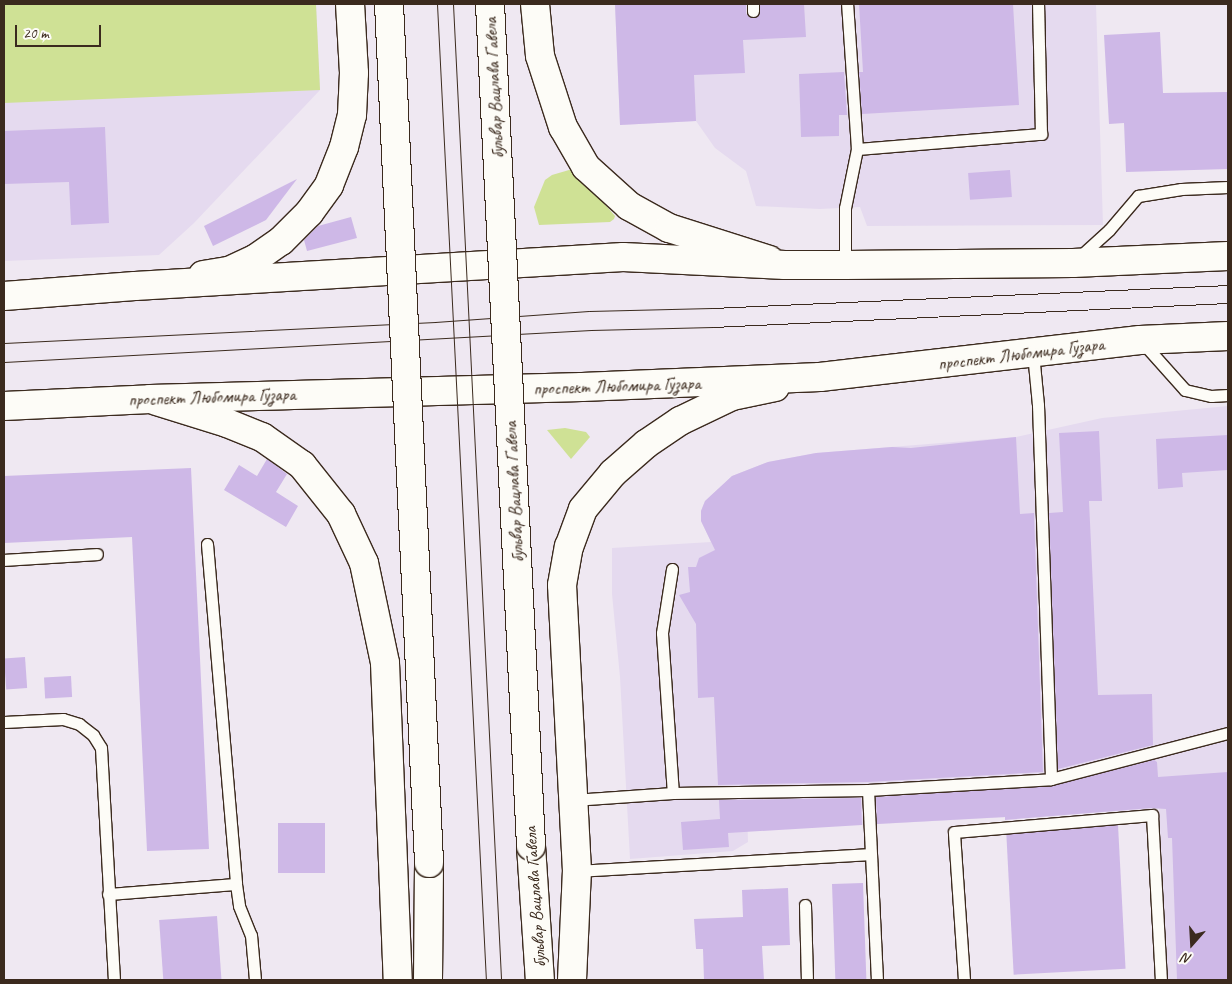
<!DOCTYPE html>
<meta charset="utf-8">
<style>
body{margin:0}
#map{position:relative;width:1232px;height:984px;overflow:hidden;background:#efe8f2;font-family:Caveat,sans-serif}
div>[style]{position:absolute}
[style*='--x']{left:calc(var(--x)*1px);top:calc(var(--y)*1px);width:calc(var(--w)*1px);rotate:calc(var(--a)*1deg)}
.built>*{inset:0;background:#e5daef}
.green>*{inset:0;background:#cfe195}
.building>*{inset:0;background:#ceb8e7;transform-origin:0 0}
.roads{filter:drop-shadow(1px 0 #3b2a1e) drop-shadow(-1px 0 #3b2a1e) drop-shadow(0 1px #3b2a1e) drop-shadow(0 -1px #3b2a1e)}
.lane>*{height:11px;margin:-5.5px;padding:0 5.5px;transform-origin:5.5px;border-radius:5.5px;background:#fdfcf7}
.secondary>*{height:28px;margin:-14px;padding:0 14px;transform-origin:14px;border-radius:14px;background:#fdfcf7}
.primary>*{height:28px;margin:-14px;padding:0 14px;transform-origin:14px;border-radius:14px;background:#fdfcf7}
.tram>*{height:1px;margin:-0.5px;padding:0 0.5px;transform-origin:0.5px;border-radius:0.5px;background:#3b2a1e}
.bridges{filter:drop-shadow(1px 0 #3b2a1e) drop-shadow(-1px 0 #3b2a1e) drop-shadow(0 1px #3b2a1e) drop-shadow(0 -1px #3b2a1e)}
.secondary-bridge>*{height:28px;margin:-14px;padding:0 14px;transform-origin:14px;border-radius:14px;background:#fdfcf7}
span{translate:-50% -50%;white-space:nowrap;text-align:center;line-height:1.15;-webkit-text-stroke:4px #fdfcf7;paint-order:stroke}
.street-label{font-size:18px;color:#3b2a1e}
.frame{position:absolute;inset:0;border:5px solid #3b2a1e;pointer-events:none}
.north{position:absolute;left:1167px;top:919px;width:50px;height:50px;-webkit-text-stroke:4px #fdfcf7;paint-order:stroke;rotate:199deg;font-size:14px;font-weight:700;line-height:20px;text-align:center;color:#3b2a1e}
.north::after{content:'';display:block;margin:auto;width:18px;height:22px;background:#3b2a1e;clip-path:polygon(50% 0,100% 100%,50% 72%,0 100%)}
.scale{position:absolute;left:15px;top:25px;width:86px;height:22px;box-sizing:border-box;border:2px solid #3b2a1e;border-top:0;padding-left:6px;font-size:15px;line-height:18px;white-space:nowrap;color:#3b2a1e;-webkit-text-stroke:4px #fdfcf7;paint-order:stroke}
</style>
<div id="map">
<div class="built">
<i style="clip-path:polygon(4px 4px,316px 4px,320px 90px,194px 223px,159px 255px,4px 261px)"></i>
<i style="clip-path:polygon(615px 4px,1096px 4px,1103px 225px,867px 226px,860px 207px,820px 209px,756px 206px,746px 171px,715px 148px,696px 121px,620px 125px)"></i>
<i style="clip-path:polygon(1228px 406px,1228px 980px,1168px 980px,1159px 809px,860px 825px,747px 808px,748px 842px,733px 851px,630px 859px,620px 677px,612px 594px,612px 548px,711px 542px,701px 521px,701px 511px,705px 501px,732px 476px,768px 462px,816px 453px,1016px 437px,1102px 418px)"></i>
</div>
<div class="green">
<i style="clip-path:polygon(4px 4px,316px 4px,320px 90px,4px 103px)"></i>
<i style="clip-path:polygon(569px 170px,576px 171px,615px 216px,614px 219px,610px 222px,539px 225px,534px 207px,545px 180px,552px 175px)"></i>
<i style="clip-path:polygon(565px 428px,586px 432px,590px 437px,571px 459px,547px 430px)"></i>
</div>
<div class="building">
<i style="clip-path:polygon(615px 4px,746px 4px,746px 14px,753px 18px,760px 14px,760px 4px,804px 4px,806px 37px,743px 40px,745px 73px,694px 75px,696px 121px,620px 125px)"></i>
<i style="clip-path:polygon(859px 4px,1013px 4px,1019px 105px,862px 114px,859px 72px,863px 72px)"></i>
<i style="clip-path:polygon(1160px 32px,1163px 93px,1228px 92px,1228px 169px,1126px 172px,1124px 123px,1109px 124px,1104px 35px)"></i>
<i style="clip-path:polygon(844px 72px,847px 115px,839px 115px,839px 136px,801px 137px,799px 74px)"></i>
<i style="clip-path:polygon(105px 127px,109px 223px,71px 225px,69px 182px,4px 184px,4px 131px)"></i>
<i style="left:1010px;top:170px;width:27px;height:42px;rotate:86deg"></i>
<i style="clip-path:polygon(297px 179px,266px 220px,213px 246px,204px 226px)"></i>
<i style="clip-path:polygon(351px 217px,357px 238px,307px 251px,304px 240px,318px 226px)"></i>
<i style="clip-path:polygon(1099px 431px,1102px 501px,1089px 501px,1098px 695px,1152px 694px,1153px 745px,1058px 769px,1049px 513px,1063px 512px,1059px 433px)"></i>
<i style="clip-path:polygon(1228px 435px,1228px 470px,1182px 473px,1183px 487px,1158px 489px,1156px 439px)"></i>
<i style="clip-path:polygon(1016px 437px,1020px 514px,1034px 513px,1043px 772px,868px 782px,718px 785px,714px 697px,698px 698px,696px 624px,679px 595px,690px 592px,688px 567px,696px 567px,699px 558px,715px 550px,701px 521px,701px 511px,705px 501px,732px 476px,768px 462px,816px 453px,892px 447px,911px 448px)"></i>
<i style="clip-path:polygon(267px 459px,287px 474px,276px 492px,298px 506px,286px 527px,224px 490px,239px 465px,257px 476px)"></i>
<i style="clip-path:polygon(191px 468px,209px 849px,147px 851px,132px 537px,4px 543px,4px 476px)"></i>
<i style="left:25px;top:657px;width:31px;height:21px;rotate:86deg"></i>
<i style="left:71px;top:676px;width:21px;height:27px;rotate:87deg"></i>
<i style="clip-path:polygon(1154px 760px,1157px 762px,1158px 777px,1228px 772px,1228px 980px,1177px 980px,1172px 838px,1168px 838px,1166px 809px,1151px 808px,1005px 820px,1005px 817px,877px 824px,876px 797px,1051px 786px)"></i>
<i style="clip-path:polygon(861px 798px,862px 825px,728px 833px,729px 847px,683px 850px,681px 822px,720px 819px,719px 800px)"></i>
<i style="left:278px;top:823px;width:47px;height:50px"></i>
<i style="left:1118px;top:825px;width:144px;height:112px;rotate:87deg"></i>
<i style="left:863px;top:883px;width:97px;height:31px;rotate:88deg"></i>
<i style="clip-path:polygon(788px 888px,790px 945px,762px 946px,764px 980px,704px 980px,703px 949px,696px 949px,694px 919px,743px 917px,742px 890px)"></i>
<i style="left:217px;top:916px;width:64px;height:58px;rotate:86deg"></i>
</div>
<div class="roads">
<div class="lane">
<i style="--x:753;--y:4;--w:7;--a:90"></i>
<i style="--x:857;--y:149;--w:185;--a:-4.7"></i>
<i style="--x:1041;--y:134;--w:130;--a:-91.3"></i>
<i style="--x:1077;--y:259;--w:43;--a:-42.2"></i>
<i style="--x:1109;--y:230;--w:45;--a:-49.5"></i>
<i style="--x:1138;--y:196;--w:44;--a:-9.2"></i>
<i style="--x:1181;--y:189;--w:47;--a:-2.4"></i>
<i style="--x:845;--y:265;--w:57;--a:-90"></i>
<i style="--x:845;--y:208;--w:60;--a:-78.5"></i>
<i style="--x:857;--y:149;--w:145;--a:-93.9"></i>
<i style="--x:1143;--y:343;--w:63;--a:48.2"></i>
<i style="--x:1185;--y:390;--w:27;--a:13"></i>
<i style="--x:1211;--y:396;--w:17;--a:-3"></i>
<i style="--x:1033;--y:353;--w:52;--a:84.5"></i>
<i style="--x:1038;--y:405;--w:374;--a:88"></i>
<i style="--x:207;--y:544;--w:341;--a:85.1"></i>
<i style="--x:236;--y:884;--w:22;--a:82"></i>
<i style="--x:239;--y:906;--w:31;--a:68"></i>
<i style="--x:251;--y:935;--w:45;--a:84.9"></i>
<i style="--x:4;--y:560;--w:93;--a:-3.7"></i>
<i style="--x:672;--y:569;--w:65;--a:98.9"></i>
<i style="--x:662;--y:633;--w:160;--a:86.1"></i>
<i style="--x:4;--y:722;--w:59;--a:-2.9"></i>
<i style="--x:63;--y:719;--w:17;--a:17"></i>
<i style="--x:79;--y:724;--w:18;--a:38"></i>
<i style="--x:93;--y:735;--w:15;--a:58"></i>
<i style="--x:101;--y:748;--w:232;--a:86.8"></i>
<i style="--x:868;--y:790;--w:190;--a:87.3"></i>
<i style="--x:573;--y:800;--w:100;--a:-4"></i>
<i style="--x:673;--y:793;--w:195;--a:-0.9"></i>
<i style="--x:868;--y:790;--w:183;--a:-3.4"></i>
<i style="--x:1051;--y:779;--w:183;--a:-14.6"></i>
<i style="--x:577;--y:871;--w:294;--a:-3.3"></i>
<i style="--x:108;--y:894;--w:128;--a:-4.5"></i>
<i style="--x:805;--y:905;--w:75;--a:88.5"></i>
<i style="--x:964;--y:980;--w:148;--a:-93.9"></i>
<i style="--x:954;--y:832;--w:199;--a:-4.9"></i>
<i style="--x:1152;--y:815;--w:165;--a:86.9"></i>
</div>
<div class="secondary">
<i style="--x:535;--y:4;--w:52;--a:84.5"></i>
<i style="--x:540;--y:56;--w:75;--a:72.1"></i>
<i style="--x:563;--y:127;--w:46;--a:60.1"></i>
<i style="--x:586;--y:167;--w:58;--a:42.2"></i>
<i style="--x:629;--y:206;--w:46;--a:28.8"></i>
<i style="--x:669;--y:228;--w:105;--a:17.7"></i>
<i style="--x:203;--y:275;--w:26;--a:-9"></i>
<i style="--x:229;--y:271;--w:29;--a:-25"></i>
<i style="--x:255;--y:259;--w:32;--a:-35"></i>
<i style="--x:281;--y:241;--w:40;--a:-45"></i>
<i style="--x:309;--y:213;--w:34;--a:-54"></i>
<i style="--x:329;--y:185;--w:41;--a:-68.5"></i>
<i style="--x:344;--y:147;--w:33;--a:-76"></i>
<i style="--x:352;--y:115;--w:42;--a:-87.3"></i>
<i style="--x:354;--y:73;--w:69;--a:-93.3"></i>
<i style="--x:156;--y:401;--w:74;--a:17.2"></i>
<i style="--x:227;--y:423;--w:38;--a:22"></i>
<i style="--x:262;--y:437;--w:49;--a:35"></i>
<i style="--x:302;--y:465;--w:63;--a:51.5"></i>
<i style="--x:341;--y:514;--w:54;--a:64.9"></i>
<i style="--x:364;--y:563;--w:102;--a:78.1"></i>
<i style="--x:385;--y:663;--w:317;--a:87.7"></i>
<i style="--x:531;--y:846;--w:134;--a:86.2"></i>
<i style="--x:428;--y:980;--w:117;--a:-89.5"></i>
<i style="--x:572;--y:980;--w:109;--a:-87.4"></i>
<i style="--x:577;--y:871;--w:286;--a:-93"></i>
<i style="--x:562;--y:585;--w:39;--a:-80"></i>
<i style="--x:569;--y:547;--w:40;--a:-69.8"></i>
<i style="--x:583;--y:509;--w:47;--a:-50.2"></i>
<i style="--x:613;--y:473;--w:44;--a:-41.3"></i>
<i style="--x:646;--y:444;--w:41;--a:-34.1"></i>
<i style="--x:680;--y:421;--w:58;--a:-25.7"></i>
<i style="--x:732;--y:396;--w:44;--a:-11.8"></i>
</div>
<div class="primary">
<i style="--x:4;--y:296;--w:131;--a:-4.4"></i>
<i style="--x:135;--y:286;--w:489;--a:-3.4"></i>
<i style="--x:623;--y:257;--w:162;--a:2.8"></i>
<i style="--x:785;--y:265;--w:60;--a:0"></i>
<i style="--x:845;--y:265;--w:228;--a:-0.5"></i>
<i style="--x:1073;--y:263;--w:155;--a:-2.6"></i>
<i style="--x:4;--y:406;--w:146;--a:-2.7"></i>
<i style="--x:150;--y:399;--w:432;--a:-1.6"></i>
<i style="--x:582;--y:387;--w:238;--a:-2.4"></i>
<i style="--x:820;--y:377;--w:322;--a:-6.6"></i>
<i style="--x:1140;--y:340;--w:88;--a:-2.6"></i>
</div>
</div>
<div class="tram">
<i style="--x:437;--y:4;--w:977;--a:87.13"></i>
<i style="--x:453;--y:4;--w:977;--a:87.18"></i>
<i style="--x:4;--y:343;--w:432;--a:-2.8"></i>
<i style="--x:435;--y:322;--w:154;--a:-4.1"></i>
<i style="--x:589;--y:311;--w:123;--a:-1.4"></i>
<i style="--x:712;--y:308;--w:517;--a:-2.55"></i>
<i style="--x:4;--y:362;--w:588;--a:-3.12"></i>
<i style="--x:591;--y:330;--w:122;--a:-1.4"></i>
<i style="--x:713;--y:327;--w:516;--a:-2.67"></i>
</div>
<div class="bridges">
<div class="secondary-bridge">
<i style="--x:389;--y:4;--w:860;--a:87.33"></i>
<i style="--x:490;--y:4;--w:843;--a:87.21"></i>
</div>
</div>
<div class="street-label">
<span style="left:494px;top:88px;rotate:-93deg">бульвар Вацлава Гавела</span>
<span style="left:1021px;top:354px;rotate:-7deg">проспект Любомира Гузара</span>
<span style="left:617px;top:386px;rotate:-2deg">проспект Любомира Гузара</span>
<span style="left:212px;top:397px;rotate:-2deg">проспект Любомира Гузара</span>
<span style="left:514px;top:492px;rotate:-93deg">бульвар Вацлава Гавела</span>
<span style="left:535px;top:897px;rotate:-94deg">бульвар Вацлава Гавела</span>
</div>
<div class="frame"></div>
<div class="north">N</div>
<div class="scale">20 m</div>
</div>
